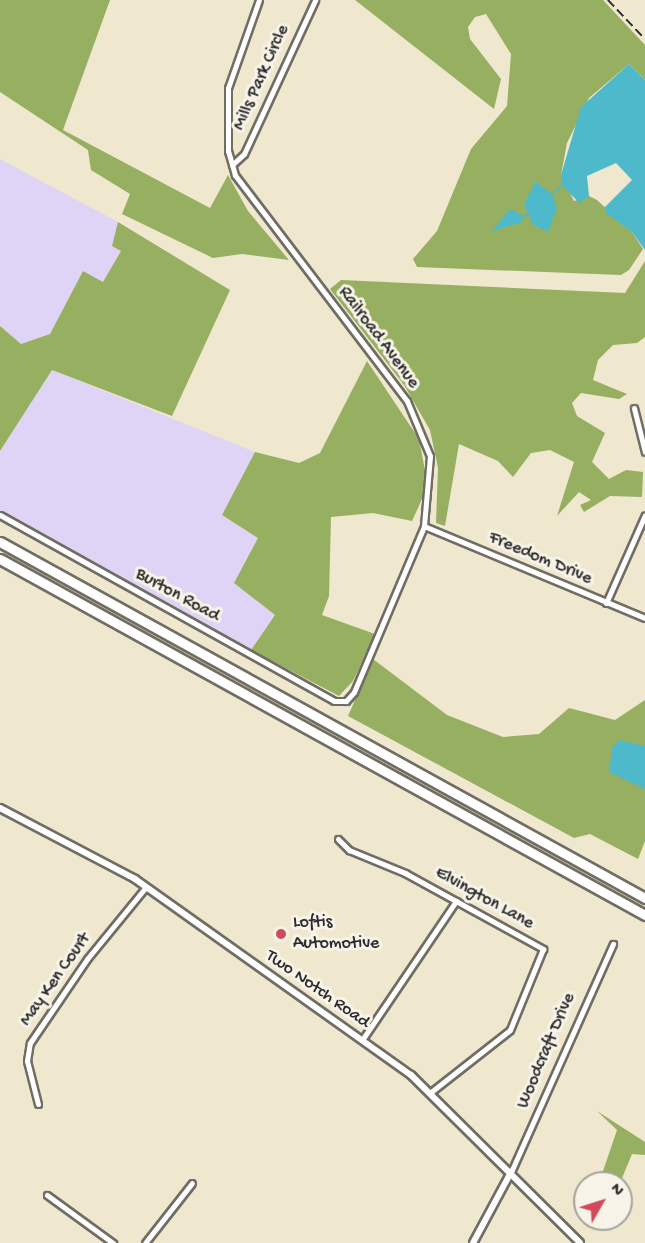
<!DOCTYPE html>
<style>
body{margin:0}
#map{position:relative;width:645px;height:1243px;overflow:hidden;background:#efe8cf;font-family:"Gochi Hand",sans-serif}
div>[style]{position:absolute}
[style*='--x']{left:calc(var(--x)*1px);top:calc(var(--y)*1px);width:calc(var(--w)*1px);rotate:calc(var(--a)*1deg)}
.built>*{inset:0;background:#dfd4f5}
.forest>*{inset:0;background:#96af61}
.water>*{inset:0;background:#4fb9cc}
.stream>*{height:1.5px;margin:-0.75px;padding:0 0.75px;transform-origin:0.75px;border-radius:0.75px;background:#4fb9cc}
.roads{filter:drop-shadow(2px 0 #706d64) drop-shadow(-2px 0 #706d64) drop-shadow(0 2px #706d64) drop-shadow(0 -2px #706d64)}
.minor>*{height:5px;margin:-2.5px;padding:0 2.5px;transform-origin:2.5px;border-radius:2.5px;background:#fff}
.tertiary>*{height:6px;margin:-3px;padding:0 3px;transform-origin:3px;border-radius:3px;background:#fff}
.motorway>*{height:9px;margin:-4.5px;padding:0 4.5px;transform-origin:4.5px;border-radius:4.5px;background:#fff}
.rail>*{height:1.5px;margin-top:-0.75px;transform-origin:0;background:repeating-linear-gradient(90deg,#2b2b2b 0 9px,transparent 0 13.5px)}
.dots>*{width:16px;height:16px;translate:-50% -50%;box-sizing:border-box;border:3px solid #f7f3e8;border-radius:50%}
span{translate:-50% -50%;white-space:nowrap;text-align:center;line-height:1.15;-webkit-text-stroke:6px #f7f3e8;paint-order:stroke}
.street-label{font-size:18px;color:#2b2b2b}
.poi-label{font-size:18px;color:#2b2b2b}
.left{translate:0 -50%;text-align:left}
.north{position:absolute;left:573px;top:1171px;width:60px;height:60px;box-sizing:border-box;background:#f7f3e8;border:2px solid #a5a39c;border-radius:50%;rotate:51deg;font-size:16px;font-weight:700;line-height:24px;text-align:center;color:#2b2b2b}
.north::after{content:'';display:block;margin:auto;width:21px;height:27px;background:#d1495b;clip-path:polygon(50% 0,100% 100%,50% 72%,0 100%)}
</style>
<div id="map">
<div class="built">
<i style="clip-path:polygon(0 159px,118px 222px,112px 246px,121px 251px,103px 283px,83px 271px,50px 334px,21px 344px,0 326px)"></i>
<i style="clip-path:polygon(52px 370px,255px 452px,222px 515px,258px 538px,234px 583px,275px 615px,251px 650px,0 512px,0 451px)"></i>
</div>
<div class="forest">
<i style="clip-path:polygon(0 0,110px 0,63px 130px,210px 208px,228px 175px,248px 211px,289px 260px,242px 254px,213px 258px,122px 214px,130px 194px,91px 170px,88px 150px,0 92px)"></i>
<i style="clip-path:polygon(355px 0,603px 0,645px 45px,645px 80px,629px 64px,589px 98px,567px 143px,561px 175px,574px 201px,589px 196px,597px 200px,632px 232px,643px 249px,629px 270px,621px 275px,417px 267px,413px 259px,437px 231px,471px 149px,507px 106px,511px 54px,486px 14px,475px 17px,468px 27px,470px 39px,501px 79px,494px 109px)"></i>
<i style="clip-path:polygon(118px 222px,230px 290px,172px 416px,52px 370px,0 451px,0 326px,21px 344px,50px 334px,83px 271px,103px 282px,121px 251px,112px 246px)"></i>
<i style="clip-path:polygon(645px 261px,645px 337px,637px 343px,613px 345px,598px 360px,593px 380px,627px 394px,619px 399px,581px 393px,572px 403px,577px 416px,605px 433px,592px 462px,609px 479px,626px 470px,643px 472px,642px 497px,610px 496px,584px 512px,580px 505px,591px 500px,579px 492px,557px 516px,574px 462px,550px 450px,531px 453px,513px 477px,498px 461px,459px 444px,445px 526px,436px 523px,438px 468px,430px 430px,404px 385px,330px 289px,341px 280px,625px 293px)"></i>
<i style="clip-path:polygon(367px 361px,419px 439px,428px 486px,412px 521px,373px 513px,331px 517px,329px 596px,322px 615px,375px 634px,353px 681px,339px 696px,251px 650px,275px 615px,234px 583px,258px 538px,222px 515px,255px 452px,299px 463px,320px 453px)"></i>
<i style="clip-path:polygon(373px 659px,447px 715px,503px 737px,539px 734px,569px 708px,615px 720px,645px 700px,645px 841px,638px 859px,590px 834px,574px 838px,348px 716px)"></i>
<i style="clip-path:polygon(597px 1111px,645px 1142px,645px 1155px,632px 1154px,620px 1183px,599px 1183px,617px 1130px)"></i>
</div>
<div class="water">
<i style="clip-path:polygon(629px 64px,645px 80px,645px 250px,632px 232px,606px 213px,605px 207px,632px 180px,616px 163px,587px 176px,589px 196px,579px 203px,562px 185px,561px 175px,581px 107px)"></i>
<i style="clip-path:polygon(536px 181px,552px 195px,557px 208px,548px 232px,533px 225px,524px 204px)"></i>
<i style="clip-path:polygon(510px 209px,522px 215px,522px 222px,492px 231px)"></i>
<i style="clip-path:polygon(619px 740px,645px 746px,645px 789px,609px 772px,612px 748px)"></i>
</div>
<div class="stream">
<i style="--x:552;--y:195;--w:14;--a:-45"></i>
<i style="--x:522;--y:218;--w:6;--a:-39"></i>
</div>
<div class="roads">
<div class="minor">
<i style="--x:232;--y:165;--w:16;--a:-43"></i>
<i style="--x:244;--y:154;--w:170;--a:-65.2"></i>
<i style="--x:634;--y:408;--w:45;--a:76"></i>
<i style="--x:0;--y:515;--w:382;--a:29.1"></i>
<i style="--x:334;--y:701;--w:12;--a:0"></i>
<i style="--x:346;--y:701;--w:12;--a:-48"></i>
<i style="--x:354;--y:692;--w:180;--a:-67.1"></i>
<i style="--x:424;--y:526;--w:70;--a:-85.1"></i>
<i style="--x:430;--y:456;--w:60;--a:-112.7"></i>
<i style="--x:407;--y:401;--w:284;--a:-127.3"></i>
<i style="--x:235;--y:175;--w:25;--a:-106"></i>
<i style="--x:228;--y:151;--w:63;--a:-90"></i>
<i style="--x:228;--y:88;--w:93;--a:-70.6"></i>
<i style="--x:424;--y:526;--w:239;--a:22.6"></i>
<i style="--x:606;--y:603;--w:96;--a:-66.1"></i>
<i style="--x:338;--y:839;--w:16;--a:45"></i>
<i style="--x:349;--y:850;--w:61;--a:22.3"></i>
<i style="--x:405;--y:873;--w:158;--a:28.8"></i>
<i style="--x:543;--y:949;--w:87;--a:112.2"></i>
<i style="--x:510;--y:1030;--w:100;--a:141.9"></i>
<i style="--x:362;--y:1040;--w:168;--a:-55.9"></i>
<i style="--x:38;--y:1104;--w:44;--a:-104.3"></i>
<i style="--x:27;--y:1061;--w:18;--a:-81"></i>
<i style="--x:30;--y:1043;--w:102;--a:-55.8"></i>
<i style="--x:87;--y:959;--w:93;--a:-50.7"></i>
<i style="--x:511;--y:1172;--w:250;--a:-65.9"></i>
<i style="--x:47;--y:1195;--w:82;--a:36"></i>
<i style="--x:145;--y:1243;--w:76;--a:-51.9"></i>
</div>
<div class="tertiary">
<i style="--x:0;--y:808;--w:153;--a:27.7"></i>
<i style="--x:135;--y:879;--w:339;--a:35.4"></i>
<i style="--x:411;--y:1075;--w:238;--a:44.8"></i>
<i style="--x:473;--y:1243;--w:81;--a:-61.8"></i>
</div>
<div class="motorway">
<i style="--x:0;--y:542;--w:737;--a:28.9"></i>
<i style="--x:0;--y:559;--w:737;--a:28.9"></i>
</div>
</div>
<div class="rail">
<i style="--x:608;--y:0;--w:54;--a:46.5"></i>
</div>
<div class="dots">
<i style="left:281px;top:934px;background:#d1495b"></i>
</div>
<div class="street-label">
<span style="left:262px;top:78px;rotate:-66deg">Mills Park Circle</span>
<span style="left:378px;top:338px;rotate:53deg">Railroad Avenue</span>
<span style="left:540px;top:559px;rotate:23deg">Freedom Drive</span>
<span style="left:177px;top:596px;rotate:29deg">Burton Road</span>
<span style="left:484px;top:899px;rotate:29deg">Elvington Lane</span>
<span style="left:56px;top:980px;rotate:-55deg">May Ken Court</span>
<span style="left:317px;top:990px;rotate:35deg">Two Notch Road</span>
<span style="left:547px;top:1051px;rotate:-67deg">Woodcraft Drive</span>
</div>
<div class="poi-label">
<span class="left" style="left:293px;top:934px">Loftis<br>Automotive</span>
</div>
<div class="north">N</div>
</div>
